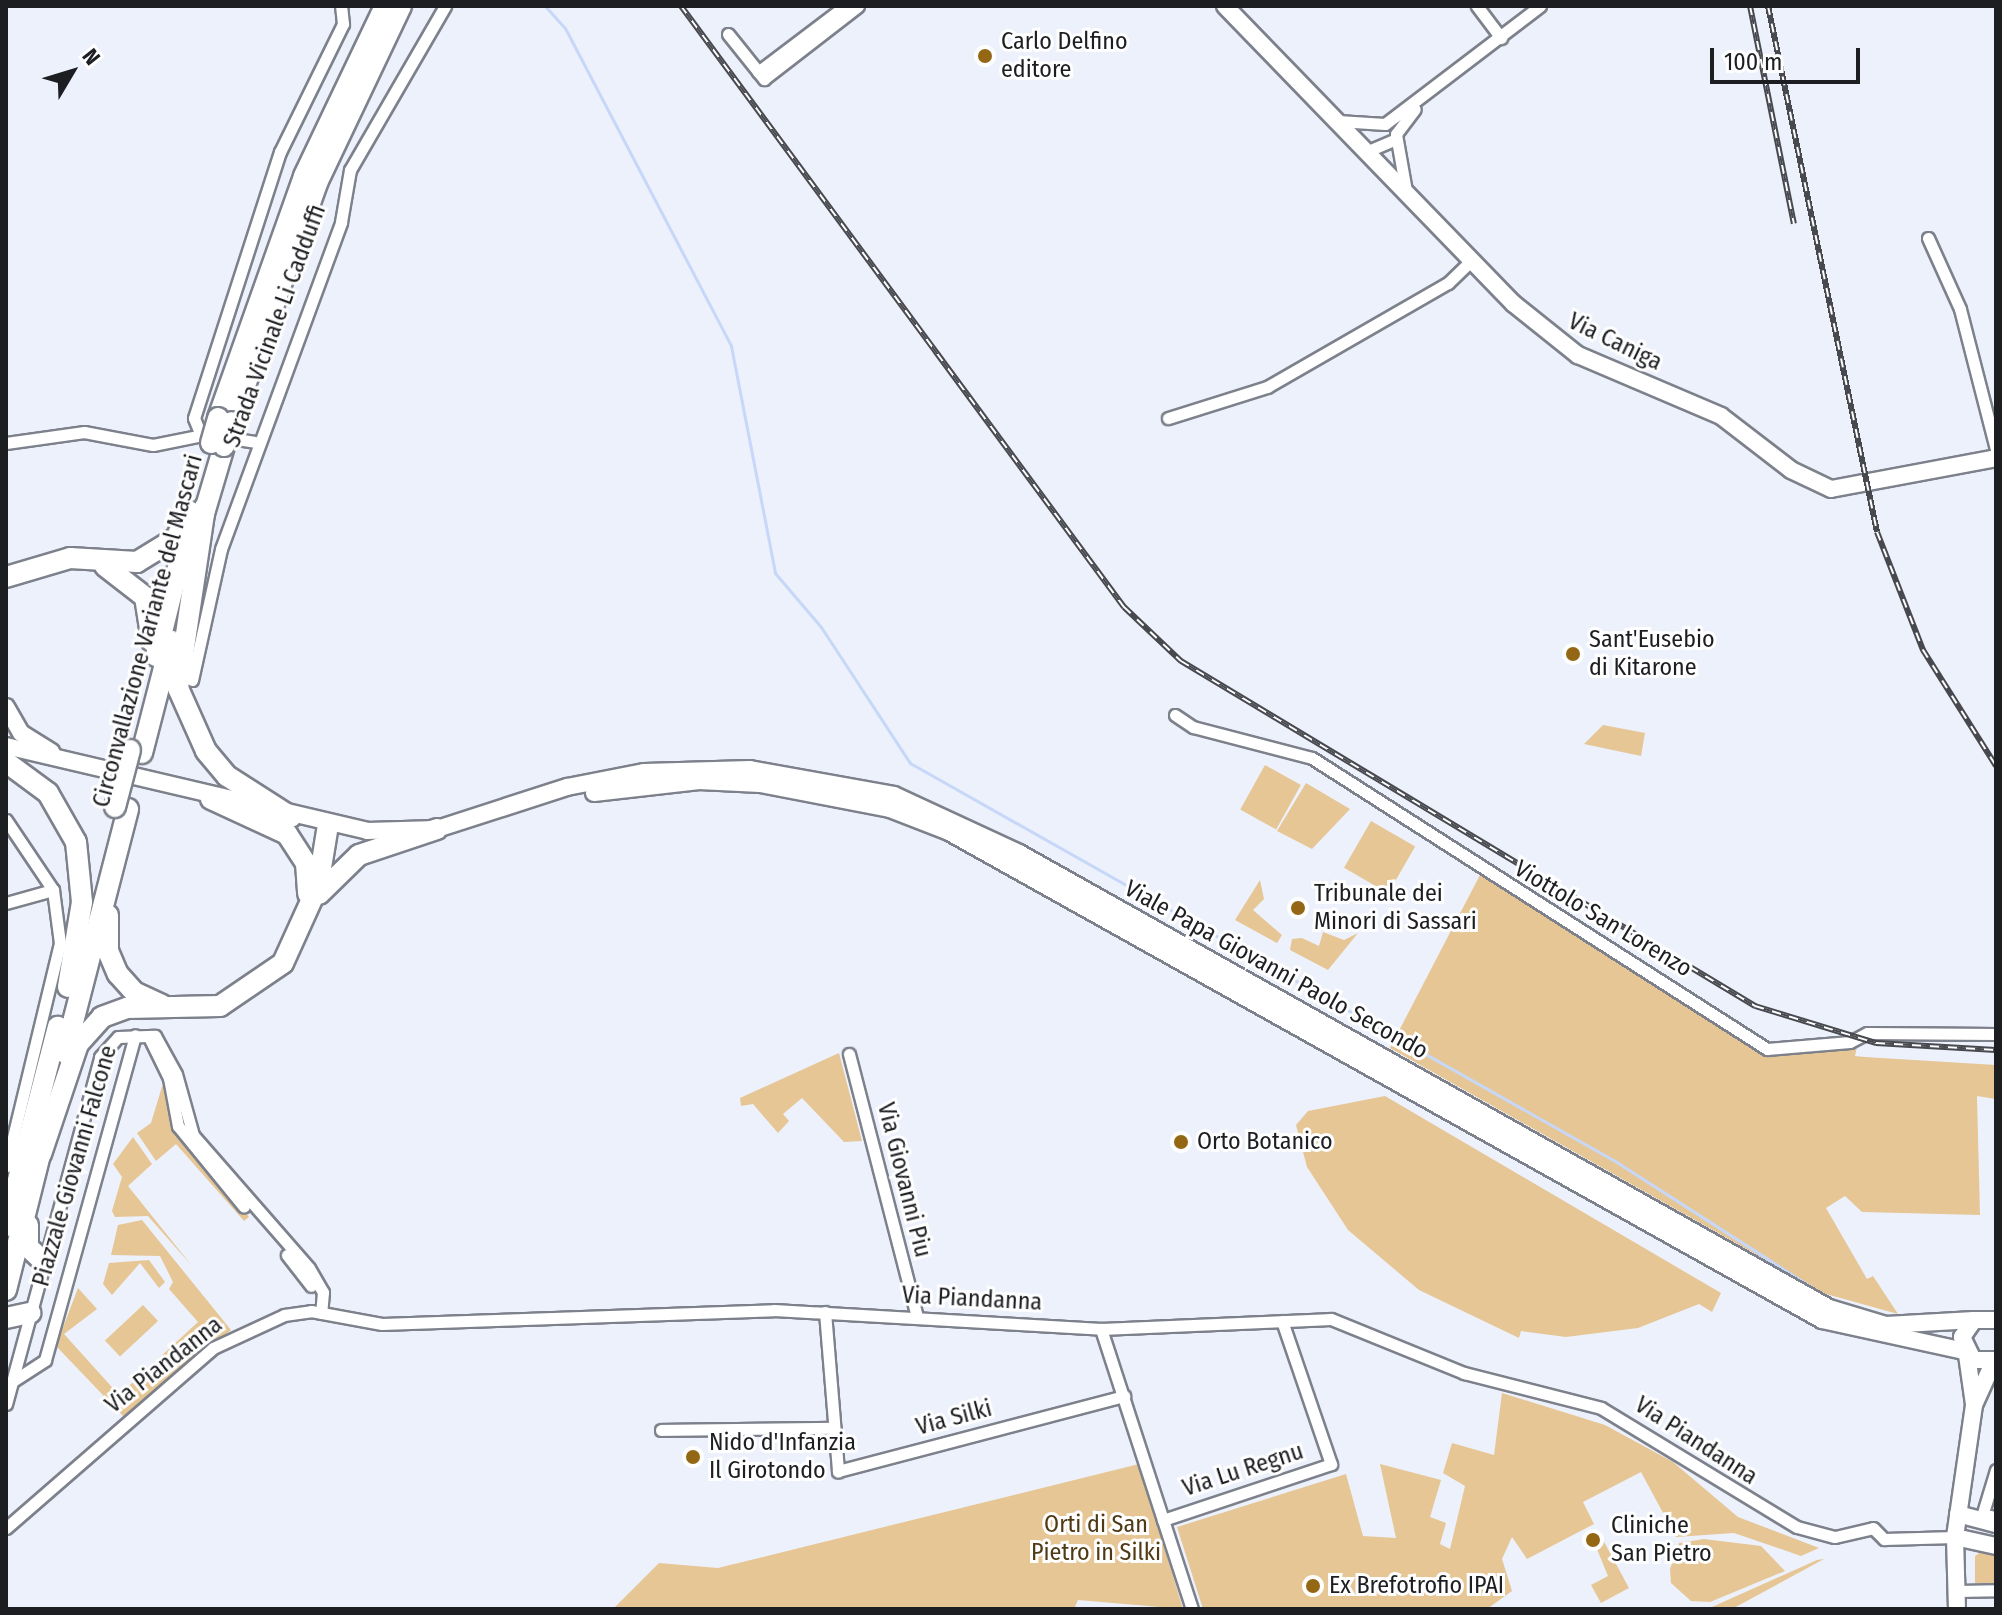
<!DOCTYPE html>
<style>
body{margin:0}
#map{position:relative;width:2002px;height:1615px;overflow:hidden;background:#ecf1fc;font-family:"Fira Sans Condensed",sans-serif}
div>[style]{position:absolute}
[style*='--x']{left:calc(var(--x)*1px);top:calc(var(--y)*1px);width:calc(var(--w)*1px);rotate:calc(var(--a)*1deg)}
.green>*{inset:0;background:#e6c695;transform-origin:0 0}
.stream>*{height:3px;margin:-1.5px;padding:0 1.5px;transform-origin:1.5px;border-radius:1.5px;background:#c7d7f8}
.roads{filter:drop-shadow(2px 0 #7d818b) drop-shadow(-2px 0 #7d818b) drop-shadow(0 2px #7d818b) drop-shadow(0 -2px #7d818b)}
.street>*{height:11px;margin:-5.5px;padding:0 5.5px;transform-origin:5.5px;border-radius:5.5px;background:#fff}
.secondary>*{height:16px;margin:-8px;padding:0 8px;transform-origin:8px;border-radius:8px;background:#fff}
.highway>*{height:20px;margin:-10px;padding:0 10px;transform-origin:10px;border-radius:10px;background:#fff}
.rail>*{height:6px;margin-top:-3px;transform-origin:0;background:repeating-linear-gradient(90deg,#fefefe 0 9px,#47494e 0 18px);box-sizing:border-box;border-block:2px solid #47494e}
.bridges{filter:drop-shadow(2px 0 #7d818b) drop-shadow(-2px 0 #7d818b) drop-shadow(0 2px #7d818b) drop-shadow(0 -2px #7d818b)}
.highway-bridge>*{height:20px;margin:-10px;padding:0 10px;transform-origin:10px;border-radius:10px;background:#fff}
.dots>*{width:22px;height:22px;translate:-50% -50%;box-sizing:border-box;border:4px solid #fefefe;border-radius:50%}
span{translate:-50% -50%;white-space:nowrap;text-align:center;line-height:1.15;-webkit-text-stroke:6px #fefefe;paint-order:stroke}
.poi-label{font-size:24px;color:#1d1e22}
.left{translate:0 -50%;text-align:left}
.street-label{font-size:24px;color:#1d1e22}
.park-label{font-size:24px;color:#503a14}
.frame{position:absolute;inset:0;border:8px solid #1d1e22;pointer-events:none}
.north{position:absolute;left:32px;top:32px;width:80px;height:80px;-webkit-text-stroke:6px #fefefe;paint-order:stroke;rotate:52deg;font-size:22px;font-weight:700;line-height:32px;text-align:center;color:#1d1e22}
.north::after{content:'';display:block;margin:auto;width:28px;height:36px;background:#1d1e22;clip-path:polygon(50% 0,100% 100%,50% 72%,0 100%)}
.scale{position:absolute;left:1710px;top:48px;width:150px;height:36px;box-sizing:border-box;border:4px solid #1d1e22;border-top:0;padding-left:10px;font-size:24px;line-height:28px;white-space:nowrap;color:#1d1e22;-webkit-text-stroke:6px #fefefe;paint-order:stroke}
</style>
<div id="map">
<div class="green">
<i style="clip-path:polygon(1603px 725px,1645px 733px,1641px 756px,1584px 744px)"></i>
<i style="left:1265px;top:765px;width:41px;height:51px;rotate:29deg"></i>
<i style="clip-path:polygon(1306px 783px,1350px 809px,1312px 849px,1277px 831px)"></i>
<i style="left:1371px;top:821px;width:51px;height:54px;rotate:30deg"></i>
<i style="clip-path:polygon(1480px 875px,1765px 1052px,1830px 1042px,1857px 1047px,1855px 1056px,1865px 1057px,1996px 1065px,1996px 1099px,1977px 1096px,1980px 1215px,1862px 1212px,1845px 1196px,1826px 1208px,1867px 1279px,1873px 1276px,1898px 1314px,1826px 1294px,1390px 1048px)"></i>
<i style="clip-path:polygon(1260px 880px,1264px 899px,1253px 910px,1282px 935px,1277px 943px,1235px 920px)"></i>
<i style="clip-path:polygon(1323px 932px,1344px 940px,1358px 933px,1328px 970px,1290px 950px,1292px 939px,1302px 938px,1319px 946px)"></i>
<i style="clip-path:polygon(839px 1053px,862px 1141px,844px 1142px,802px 1098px,783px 1114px,789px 1121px,778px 1133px,753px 1104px,741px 1106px,740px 1098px)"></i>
<i style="clip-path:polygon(164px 1080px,174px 1126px,249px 1217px,244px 1221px,176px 1144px,156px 1161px,137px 1133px,151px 1123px)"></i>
<i style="clip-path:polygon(1385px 1096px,1721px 1293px,1712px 1312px,1699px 1304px,1638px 1328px,1566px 1337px,1521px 1331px,1519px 1338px,1419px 1290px,1348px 1230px,1307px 1167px,1296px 1125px,1308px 1111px)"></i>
<i style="clip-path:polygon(133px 1137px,152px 1164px,128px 1186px,192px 1266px,148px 1216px,115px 1217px,112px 1211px,122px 1177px,113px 1164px)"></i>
<i style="clip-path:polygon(142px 1220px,231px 1330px,124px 1417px,56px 1346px,78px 1288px,97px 1309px,64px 1334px,119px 1395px,198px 1322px,169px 1289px,173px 1282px,160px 1256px,111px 1255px,118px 1225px)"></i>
<i style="clip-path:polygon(149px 1260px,165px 1282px,159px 1288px,140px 1263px,112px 1295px,103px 1284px,109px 1263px)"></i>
<i style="left:143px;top:1305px;width:22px;height:52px;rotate:47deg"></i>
<i style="clip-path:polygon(1502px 1393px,1605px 1425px,1673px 1462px,1738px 1517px,1819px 1548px,1801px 1556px,1734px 1533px,1676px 1537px,1641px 1472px,1583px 1502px,1594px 1524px,1527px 1559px,1512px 1537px,1502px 1559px,1512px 1591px,1487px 1609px,1203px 1609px,1177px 1527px,1346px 1474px,1363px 1536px,1396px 1538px,1380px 1464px,1441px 1480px,1430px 1517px,1446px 1523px,1440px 1544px,1450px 1549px,1465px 1486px,1443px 1473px,1452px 1443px,1494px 1455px)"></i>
<i style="clip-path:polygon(1139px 1464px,1183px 1609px,1078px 1600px,1074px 1609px,613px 1609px,659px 1563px,718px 1568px)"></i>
<i style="clip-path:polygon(1602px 1538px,1629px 1588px,1601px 1603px,1591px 1585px,1608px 1576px,1594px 1542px)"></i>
<i style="clip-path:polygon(1704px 1539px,1761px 1546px,1785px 1571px,1710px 1602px,1691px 1601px,1671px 1583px,1670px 1569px,1679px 1543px)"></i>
<i style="clip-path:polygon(1984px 1550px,1996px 1557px,1996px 1584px,1975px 1583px,1975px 1556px)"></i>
<i style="clip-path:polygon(1824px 1559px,1732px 1609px,1712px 1607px,1817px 1560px)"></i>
</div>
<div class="stream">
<i style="--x:545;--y:6;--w:30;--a:48"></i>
<i style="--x:565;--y:28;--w:359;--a:62.4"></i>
<i style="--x:731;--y:346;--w:231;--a:79"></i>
<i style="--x:775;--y:573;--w:71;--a:49.6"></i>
<i style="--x:821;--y:627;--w:163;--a:56.8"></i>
<i style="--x:910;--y:763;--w:810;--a:29.45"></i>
<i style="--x:1615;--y:1161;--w:237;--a:32.7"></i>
</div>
<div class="roads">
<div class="street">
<i style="--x:1477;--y:6;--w:40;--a:53"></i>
<i style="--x:728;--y:34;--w:58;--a:51.3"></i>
<i style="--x:764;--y:79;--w:119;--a:-37.8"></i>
<i style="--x:758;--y:72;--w:109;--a:-37.2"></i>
<i style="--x:1338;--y:121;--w:47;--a:3.7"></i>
<i style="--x:1385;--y:124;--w:195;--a:-37.3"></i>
<i style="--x:1368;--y:151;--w:30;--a:-23"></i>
<i style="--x:1406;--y:191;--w:58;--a:-100"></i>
<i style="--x:1396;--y:134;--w:31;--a:-53"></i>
<i style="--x:1928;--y:238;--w:78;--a:65.7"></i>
<i style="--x:1960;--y:309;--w:145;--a:75.6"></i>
<i style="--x:1168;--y:418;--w:104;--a:-17.4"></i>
<i style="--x:1267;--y:387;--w:209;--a:-29.9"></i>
<i style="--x:1448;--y:283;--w:33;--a:-44"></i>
<i style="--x:200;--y:433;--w:16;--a:-112"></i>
<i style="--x:194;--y:418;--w:280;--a:-72.1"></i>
<i style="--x:280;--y:152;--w:143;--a:-63.8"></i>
<i style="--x:343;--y:24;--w:18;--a:-96"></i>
<i style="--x:224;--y:437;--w:31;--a:9"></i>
<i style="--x:6;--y:443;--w:79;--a:-8"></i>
<i style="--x:84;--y:432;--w:70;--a:10.7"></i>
<i style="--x:153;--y:445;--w:55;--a:-11.5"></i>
<i style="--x:192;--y:680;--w:134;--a:-77.5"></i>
<i style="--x:221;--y:549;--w:348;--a:-69.8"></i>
<i style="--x:341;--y:222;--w:53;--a:-80.2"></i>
<i style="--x:350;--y:170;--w:190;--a:-59.9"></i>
<i style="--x:1175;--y:715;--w:22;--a:34"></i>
<i style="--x:1193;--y:727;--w:123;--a:14.6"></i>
<i style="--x:1312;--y:758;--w:540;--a:32.6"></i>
<i style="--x:1767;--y:1049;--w:83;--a:-4.8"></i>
<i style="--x:1850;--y:1042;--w:19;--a:-28"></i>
<i style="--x:1867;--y:1033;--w:129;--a:0.4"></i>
<i style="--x:6;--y:820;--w:84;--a:56.1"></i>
<i style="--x:53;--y:890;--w:53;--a:82.5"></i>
<i style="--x:60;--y:943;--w:230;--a:103.6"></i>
<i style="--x:6;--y:903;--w:49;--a:-15.5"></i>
<i style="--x:149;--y:1037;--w:46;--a:64"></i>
<i style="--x:169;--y:1078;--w:49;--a:79.4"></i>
<i style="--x:178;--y:1126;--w:104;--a:50.8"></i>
<i style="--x:849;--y:1054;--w:272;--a:75.5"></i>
<i style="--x:287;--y:1255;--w:39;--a:52"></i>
<i style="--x:825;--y:1312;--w:160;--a:85.3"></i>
<i style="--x:838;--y:1471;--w:296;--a:-14.7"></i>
<i style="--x:1101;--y:1329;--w:294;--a:72"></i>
<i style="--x:13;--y:1381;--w:38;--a:-33"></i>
<i style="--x:45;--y:1360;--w:337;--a:-74.5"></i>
<i style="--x:6;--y:1404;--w:360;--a:-74.8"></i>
<i style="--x:100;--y:1057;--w:27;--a:-48"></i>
<i style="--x:118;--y:1037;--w:37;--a:-2"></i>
<i style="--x:155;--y:1036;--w:43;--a:61.1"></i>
<i style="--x:176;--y:1074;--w:63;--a:74.4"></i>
<i style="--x:193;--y:1135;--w:176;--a:48.9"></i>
<i style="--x:309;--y:1268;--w:28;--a:60"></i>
<i style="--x:323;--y:1292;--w:21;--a:95"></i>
<i style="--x:661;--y:1430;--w:170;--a:-0.7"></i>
<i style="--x:1991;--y:1516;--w:9;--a:180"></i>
<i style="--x:1982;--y:1516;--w:48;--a:-73.1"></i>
<i style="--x:1163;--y:1520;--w:177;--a:-18.4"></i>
<i style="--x:1331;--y:1464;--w:151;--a:-108.9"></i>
<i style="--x:6;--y:1528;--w:274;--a:-41"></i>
<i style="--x:213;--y:1348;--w:78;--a:-24.9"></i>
<i style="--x:284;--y:1315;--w:27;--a:-8"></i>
<i style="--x:311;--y:1311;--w:72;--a:10.4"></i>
<i style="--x:382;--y:1324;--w:392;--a:-2"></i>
<i style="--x:774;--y:1310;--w:328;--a:3.3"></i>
<i style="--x:1101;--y:1329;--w:230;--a:-2.5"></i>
<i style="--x:1331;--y:1319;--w:144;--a:22.1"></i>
<i style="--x:1464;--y:1373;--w:141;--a:14.3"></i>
<i style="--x:1601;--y:1408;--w:229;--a:31.3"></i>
<i style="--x:1797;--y:1527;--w:39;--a:15"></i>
<i style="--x:1835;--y:1537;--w:39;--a:-13"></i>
<i style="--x:1873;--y:1528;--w:16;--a:45"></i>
<i style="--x:1884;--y:1539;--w:71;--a:-1.6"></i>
<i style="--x:1957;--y:1591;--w:39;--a:-1"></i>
</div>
<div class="secondary">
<i style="--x:1225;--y:6;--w:415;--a:45.9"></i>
<i style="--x:1514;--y:304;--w:82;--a:38.6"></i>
<i style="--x:1578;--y:355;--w:155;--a:23.1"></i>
<i style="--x:1721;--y:416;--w:88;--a:37.6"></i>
<i style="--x:1791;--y:470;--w:44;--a:25.4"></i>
<i style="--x:1831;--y:489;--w:168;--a:-10.6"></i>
<i style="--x:6;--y:707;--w:30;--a:60"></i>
<i style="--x:21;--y:733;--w:36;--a:32"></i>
<i style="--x:6;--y:746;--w:371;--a:13.2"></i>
<i style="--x:367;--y:831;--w:70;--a:-1.6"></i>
<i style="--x:437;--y:829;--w:137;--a:-17.9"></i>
<i style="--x:567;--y:787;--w:78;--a:-11"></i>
<i style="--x:644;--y:772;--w:106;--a:-1.6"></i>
<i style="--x:750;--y:769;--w:146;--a:10.2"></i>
<i style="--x:894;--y:795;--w:138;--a:24.9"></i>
<i style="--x:1019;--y:853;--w:929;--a:29.32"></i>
<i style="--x:1829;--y:1308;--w:59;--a:16.6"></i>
<i style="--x:1886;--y:1325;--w:88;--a:-3.3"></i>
<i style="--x:594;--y:793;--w:106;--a:-6.5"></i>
<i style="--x:699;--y:781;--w:61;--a:2.8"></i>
<i style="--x:760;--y:784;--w:132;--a:10.9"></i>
<i style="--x:890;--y:809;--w:63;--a:21.3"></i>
<i style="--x:949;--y:832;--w:1000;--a:29.2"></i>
<i style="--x:1822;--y:1320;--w:145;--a:12.3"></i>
<i style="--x:1996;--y:1320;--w:22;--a:180"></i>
<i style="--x:1974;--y:1320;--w:21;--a:125"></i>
<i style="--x:1962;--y:1337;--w:25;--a:64"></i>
<i style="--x:1973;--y:1360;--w:23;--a:0"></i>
<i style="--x:1967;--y:1355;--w:49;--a:81.9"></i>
<i style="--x:1958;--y:1514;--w:39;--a:15"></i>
<i style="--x:1955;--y:1537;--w:42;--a:12.4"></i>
<i style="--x:1957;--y:1609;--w:72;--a:-91.6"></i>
<i style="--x:1955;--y:1537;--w:133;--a:-81.8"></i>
<i style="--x:1974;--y:1405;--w:48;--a:-65.6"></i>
</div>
<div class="highway">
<i style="--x:218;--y:418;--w:257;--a:-70.4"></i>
<i style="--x:304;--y:176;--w:188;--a:-64.5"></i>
<i style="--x:232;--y:422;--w:254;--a:-70.4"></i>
<i style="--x:317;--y:183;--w:196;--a:-64.6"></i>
<i style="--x:205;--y:507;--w:183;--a:98.5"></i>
<i style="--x:178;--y:688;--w:69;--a:66"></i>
<i style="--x:206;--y:751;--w:33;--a:50"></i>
<i style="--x:227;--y:776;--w:76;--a:32.6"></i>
<i style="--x:203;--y:517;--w:74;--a:-73.5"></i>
<i style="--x:105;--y:566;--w:51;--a:37.8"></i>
<i style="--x:145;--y:597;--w:45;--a:81"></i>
<i style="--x:6;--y:577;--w:67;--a:-16.5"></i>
<i style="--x:70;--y:558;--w:67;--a:3.4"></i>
<i style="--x:137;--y:562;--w:46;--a:-31.6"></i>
<i style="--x:176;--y:538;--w:17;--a:-62"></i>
<i style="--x:156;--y:656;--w:148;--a:-76"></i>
<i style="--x:142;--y:753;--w:116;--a:-75.5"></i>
<i style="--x:6;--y:762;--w:52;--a:36.4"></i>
<i style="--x:48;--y:793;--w:56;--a:60.3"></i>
<i style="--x:76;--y:842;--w:60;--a:84.3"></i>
<i style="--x:82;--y:902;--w:86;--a:99.4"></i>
<i style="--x:211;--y:799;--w:84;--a:24.7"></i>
<i style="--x:287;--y:834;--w:35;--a:57"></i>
<i style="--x:306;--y:863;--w:31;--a:86"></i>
<i style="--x:319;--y:894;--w:56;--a:-44.3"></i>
<i style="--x:359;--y:855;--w:82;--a:-18.4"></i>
<i style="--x:108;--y:915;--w:36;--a:90"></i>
<i style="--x:108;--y:951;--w:25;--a:67"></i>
<i style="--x:118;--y:974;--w:24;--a:48"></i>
<i style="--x:134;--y:992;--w:31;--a:25"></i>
<i style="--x:65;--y:1053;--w:252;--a:-75.5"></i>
<i style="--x:41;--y:1154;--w:116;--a:-71.4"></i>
<i style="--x:78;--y:1044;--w:36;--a:-48"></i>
<i style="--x:102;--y:1017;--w:27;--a:-20"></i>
<i style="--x:127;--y:1008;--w:93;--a:-1.2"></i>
<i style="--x:220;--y:1006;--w:76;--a:-34.3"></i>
<i style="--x:283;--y:963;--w:85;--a:-65.6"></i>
<i style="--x:318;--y:886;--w:62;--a:-80.7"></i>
<i style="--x:28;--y:1225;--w:22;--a:90"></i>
<i style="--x:28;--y:1247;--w:21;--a:43"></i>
<i style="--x:6;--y:1226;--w:206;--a:-75.4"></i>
<i style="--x:6;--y:1290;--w:152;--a:-75.9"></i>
<i style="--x:6;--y:1318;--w:25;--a:-12"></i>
</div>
</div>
<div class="rail">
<i style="--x:681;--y:6;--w:747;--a:53.61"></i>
<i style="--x:1124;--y:607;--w:79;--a:43.5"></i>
<i style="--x:1181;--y:661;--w:670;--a:31.01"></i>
<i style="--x:1755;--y:1006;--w:127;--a:17"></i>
<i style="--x:1876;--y:1043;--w:120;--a:3.3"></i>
<i style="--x:1750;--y:6;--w:222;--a:78.6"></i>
<i style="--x:1768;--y:6;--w:537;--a:78.29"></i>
<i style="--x:1877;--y:532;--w:127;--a:68.7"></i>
<i style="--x:1923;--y:650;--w:137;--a:57.8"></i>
</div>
<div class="bridges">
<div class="highway-bridge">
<i style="--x:211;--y:443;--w:26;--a:-74"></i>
<i style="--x:224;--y:446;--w:25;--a:-72"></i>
<i style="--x:115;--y:807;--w:59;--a:-75.3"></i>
</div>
</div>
<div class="dots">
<i style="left:985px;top:56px;background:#936713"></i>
<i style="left:1573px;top:654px;background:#936713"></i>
<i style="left:1298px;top:908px;background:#936713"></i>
<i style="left:1181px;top:1142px;background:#936713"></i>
<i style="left:693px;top:1457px;background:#936713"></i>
<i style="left:1593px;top:1540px;background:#936713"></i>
<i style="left:1313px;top:1586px;background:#936713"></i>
</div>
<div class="poi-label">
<span class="left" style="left:1001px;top:56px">Carlo Delfino<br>editore</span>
<span class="left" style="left:1589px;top:654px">Sant'Eusebio<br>di Kitarone</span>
<span class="left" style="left:1314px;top:908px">Tribunale dei<br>Minori di Sassari</span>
<span class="left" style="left:1197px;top:1142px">Orto Botanico</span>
<span class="left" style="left:709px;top:1457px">Nido d'Infanzia<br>Il Girotondo</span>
<span class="left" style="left:1611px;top:1540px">Cliniche<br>San Pietro</span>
<span class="left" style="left:1329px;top:1586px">Ex Brefotrofio IPAI</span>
</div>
<div class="street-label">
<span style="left:275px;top:326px;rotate:-70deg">Strada Vicinale Li Cadduffi</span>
<span style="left:1615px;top:342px;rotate:26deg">Via Caniga</span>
<span style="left:148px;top:631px;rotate:-75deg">Circonvallazione Variante del Mascari</span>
<span style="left:1603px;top:919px;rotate:31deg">Viottolo San Lorenzo</span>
<span style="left:1276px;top:970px;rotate:29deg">Viale Papa Giovanni Paolo Secondo</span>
<span style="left:75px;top:1166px;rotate:-74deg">Piazzale Giovanni Falcone</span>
<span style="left:904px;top:1180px;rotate:76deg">Via Giovanni Piu</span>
<span style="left:972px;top:1299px;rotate:3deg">Via Piandanna</span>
<span style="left:164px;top:1365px;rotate:-38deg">Via Piandanna</span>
<span style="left:954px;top:1418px;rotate:-15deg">Via Silki</span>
<span style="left:1696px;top:1441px;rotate:33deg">Via Piandanna</span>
<span style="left:1243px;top:1470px;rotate:-18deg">Via Lu Regnu</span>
</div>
<div class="park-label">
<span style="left:1096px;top:1539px">Orti di San<br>Pietro in Silki</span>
</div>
<div class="frame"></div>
<div class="north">N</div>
<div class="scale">100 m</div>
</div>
